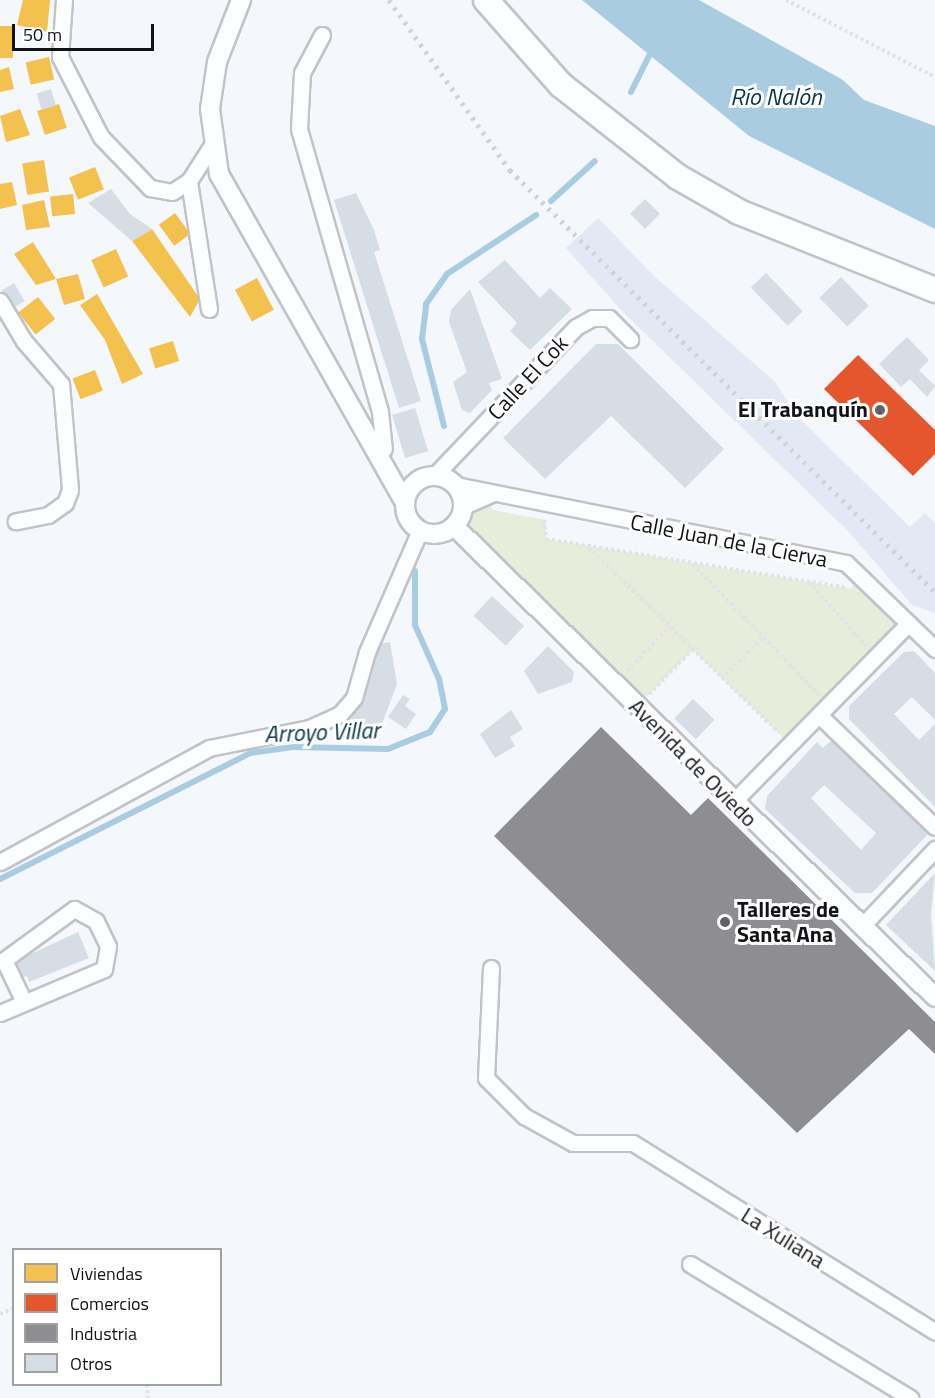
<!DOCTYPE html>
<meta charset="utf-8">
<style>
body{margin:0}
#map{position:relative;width:935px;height:1398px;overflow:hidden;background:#f4f7fc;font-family:"Titillium Web",sans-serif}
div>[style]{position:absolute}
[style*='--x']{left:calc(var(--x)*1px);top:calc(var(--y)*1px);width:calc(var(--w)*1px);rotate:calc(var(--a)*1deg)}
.built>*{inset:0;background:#e2e9f4}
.green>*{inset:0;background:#e8ecda}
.water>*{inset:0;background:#aacce0}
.homes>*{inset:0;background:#f2c14e;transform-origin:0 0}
.shops>*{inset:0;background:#e4572e}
.industry>*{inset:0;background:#8d8d92}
.stream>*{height:6px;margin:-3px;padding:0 3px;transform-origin:3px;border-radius:3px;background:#aacce0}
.building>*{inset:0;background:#d7dde5;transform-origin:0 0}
.path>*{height:4px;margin-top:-2px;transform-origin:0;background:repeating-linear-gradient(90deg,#e3e3e5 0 3px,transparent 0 6px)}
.roads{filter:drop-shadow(2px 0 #c1c3c7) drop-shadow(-2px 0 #c1c3c7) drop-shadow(0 2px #c1c3c7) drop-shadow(0 -2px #c1c3c7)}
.minor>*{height:15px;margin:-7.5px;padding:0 7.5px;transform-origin:7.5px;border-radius:7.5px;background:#fdfeff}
.tertiary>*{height:18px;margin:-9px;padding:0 9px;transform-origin:9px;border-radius:9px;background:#fdfeff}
.tertiary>.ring{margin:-9px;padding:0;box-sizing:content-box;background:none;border:18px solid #fdfeff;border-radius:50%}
.primary>*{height:24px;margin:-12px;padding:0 12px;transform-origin:12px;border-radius:12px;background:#fdfeff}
.rail>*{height:4.5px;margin-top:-2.25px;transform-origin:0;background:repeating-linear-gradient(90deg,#d0d2d3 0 3px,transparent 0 9px)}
.dots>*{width:16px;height:16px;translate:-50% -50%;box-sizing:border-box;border:3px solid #fff;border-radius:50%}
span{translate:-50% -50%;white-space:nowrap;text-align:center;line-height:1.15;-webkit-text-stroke:6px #fff;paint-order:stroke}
.street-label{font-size:22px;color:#111316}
.poi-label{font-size:22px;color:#111316;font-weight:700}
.right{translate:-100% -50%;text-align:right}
.left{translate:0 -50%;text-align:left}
.water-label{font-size:24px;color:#0a3548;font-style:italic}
.legend{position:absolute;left:12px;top:1248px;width:210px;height:138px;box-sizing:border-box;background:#fff;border:2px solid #a0a1a2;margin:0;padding:8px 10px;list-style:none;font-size:18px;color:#111316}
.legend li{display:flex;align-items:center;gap:12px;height:30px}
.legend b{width:30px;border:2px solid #a0a1a2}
.scale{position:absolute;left:12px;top:24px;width:142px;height:27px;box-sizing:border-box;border:3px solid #111316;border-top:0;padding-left:8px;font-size:18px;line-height:21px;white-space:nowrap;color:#111316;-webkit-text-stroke:4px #fff;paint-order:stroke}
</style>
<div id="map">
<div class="built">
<i style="clip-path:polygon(598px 218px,653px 275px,775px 382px,796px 415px,910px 527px,925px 513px,935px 523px,935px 613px,912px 605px,849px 532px,622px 311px,566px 248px)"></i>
</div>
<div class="green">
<i style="clip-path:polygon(491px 494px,492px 510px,546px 520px,546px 539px,851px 589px,858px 571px,909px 623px,790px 744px,693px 650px,638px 705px,459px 520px,464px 506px)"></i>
</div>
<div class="water">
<i style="clip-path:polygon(582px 0,699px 0,843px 80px,864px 100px,935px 126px,935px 229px,749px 136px)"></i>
</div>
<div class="homes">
<i style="clip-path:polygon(23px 0,50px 0,47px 32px,17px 25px)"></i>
<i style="left:0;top:26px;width:13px;height:32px"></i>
<i style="left:49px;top:57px;width:23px;height:24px;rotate:77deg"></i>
<i style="clip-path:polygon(9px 67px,14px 89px,0 92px,0 70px)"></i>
<i style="left:59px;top:104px;width:25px;height:23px;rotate:72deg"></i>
<i style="clip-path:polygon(20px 109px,30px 135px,6px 142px,0 116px)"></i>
<i style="left:44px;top:160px;width:32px;height:22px;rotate:81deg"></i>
<i style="left:95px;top:167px;width:24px;height:28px;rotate:68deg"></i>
<i style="clip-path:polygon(12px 182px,17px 205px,0 209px,0 184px)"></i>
<i style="left:73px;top:194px;width:20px;height:23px;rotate:84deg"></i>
<i style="clip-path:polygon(44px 200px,50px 227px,26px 230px,22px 205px)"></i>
<i style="left:175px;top:213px;width:26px;height:20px;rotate:54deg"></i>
<i style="clip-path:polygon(152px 229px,200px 299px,190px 317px,132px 241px)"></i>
<i style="clip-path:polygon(33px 242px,56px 279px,78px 274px,85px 299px,64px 305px,56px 279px,36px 285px,14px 254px)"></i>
<i style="left:116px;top:249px;width:30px;height:27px;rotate:66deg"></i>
<i style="left:257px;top:278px;width:36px;height:25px;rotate:62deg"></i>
<i style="clip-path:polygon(97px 294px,143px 374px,122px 384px,105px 340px,80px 305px)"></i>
<i style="left:38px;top:297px;width:28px;height:25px;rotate:52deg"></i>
<i style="left:173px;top:341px;width:21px;height:25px;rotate:73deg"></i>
<i style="left:95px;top:370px;width:22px;height:24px;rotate:69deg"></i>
</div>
<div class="shops">
<i style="clip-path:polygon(858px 355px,935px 430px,935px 454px,913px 476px,824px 389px)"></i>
</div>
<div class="industry">
<i style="clip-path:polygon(601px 727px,691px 815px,708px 798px,935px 1022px,935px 1054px,909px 1029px,797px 1133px,494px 836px)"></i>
</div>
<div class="stream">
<i style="--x:631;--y:92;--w:45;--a:-63.4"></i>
<i style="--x:551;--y:201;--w:59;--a:-42.3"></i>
<i style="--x:444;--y:426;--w:90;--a:-104.2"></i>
<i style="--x:422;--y:339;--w:35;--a:-83"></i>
<i style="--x:426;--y:304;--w:37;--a:-55"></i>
<i style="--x:447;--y:274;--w:107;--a:-33.5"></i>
<i style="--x:0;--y:879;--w:280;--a:-26.7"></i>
<i style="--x:250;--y:753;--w:43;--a:-7.9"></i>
<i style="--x:293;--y:747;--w:95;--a:1.2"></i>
<i style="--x:388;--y:749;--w:45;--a:-22"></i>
<i style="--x:430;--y:732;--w:27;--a:-57"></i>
<i style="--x:445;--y:709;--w:31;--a:-101"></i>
<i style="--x:439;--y:679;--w:59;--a:-114"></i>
<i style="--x:415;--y:625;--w:54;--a:-90"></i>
</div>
<div class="building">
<i style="left:51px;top:89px;width:17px;height:15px;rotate:73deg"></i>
<i style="clip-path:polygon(111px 189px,130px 214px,152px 229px,132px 241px,88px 203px)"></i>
<i style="clip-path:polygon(356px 193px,374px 230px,380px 250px,374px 252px,421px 401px,399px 408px,334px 200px)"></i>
<i style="left:645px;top:199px;width:21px;height:21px;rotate:45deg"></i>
<i style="clip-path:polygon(505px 260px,540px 298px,550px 288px,572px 309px,530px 350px,510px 331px,517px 323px,478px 282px)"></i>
<i style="left:766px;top:273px;width:53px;height:21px;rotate:46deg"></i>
<i style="left:841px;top:277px;width:40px;height:30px;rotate:46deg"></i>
<i style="left:14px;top:283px;width:21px;height:15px;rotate:59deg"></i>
<i style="clip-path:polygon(470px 289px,502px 379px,489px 383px,492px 390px,470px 413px,462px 410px,453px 382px,467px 372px,449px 322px,451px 310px)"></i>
<i style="clip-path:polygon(907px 337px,929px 360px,919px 370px,935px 386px,927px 397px,910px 379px,901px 387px,879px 364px)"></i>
<i style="clip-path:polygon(596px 344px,618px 344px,724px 449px,685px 488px,611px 416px,545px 479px,503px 438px)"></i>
<i style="left:415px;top:408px;width:45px;height:24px;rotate:73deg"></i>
<i style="left:492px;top:596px;width:44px;height:27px;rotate:43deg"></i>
<i style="clip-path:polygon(390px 642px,397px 684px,379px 732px,351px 719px,372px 675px,375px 651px,379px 644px)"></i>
<i style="clip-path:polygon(548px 646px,574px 672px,572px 682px,538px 694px,524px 671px)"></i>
<i style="clip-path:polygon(914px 651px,935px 673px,935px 720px,912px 697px,894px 714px,919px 740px,935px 724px,935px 807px,849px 719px,849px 706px,904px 652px)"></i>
<i style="clip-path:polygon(403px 695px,410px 699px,405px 706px,416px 714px,406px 729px,388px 717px)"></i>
<i style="left:693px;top:699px;width:30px;height:27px;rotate:44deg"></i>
<i style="clip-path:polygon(511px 710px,523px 729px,510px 737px,515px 746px,495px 758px,480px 734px)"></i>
<i style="clip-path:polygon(evenodd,832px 740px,929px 833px,872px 893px,855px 893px,765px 809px,767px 796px,817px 742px,823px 748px,832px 740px,824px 785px,876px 833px,861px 850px,811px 798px,824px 785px)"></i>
<i style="clip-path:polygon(935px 873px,931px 914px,935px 971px,886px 925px)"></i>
<i style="clip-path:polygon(78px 932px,89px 958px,29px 982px,27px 976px,21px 978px,15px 967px,20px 959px)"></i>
</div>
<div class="path">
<i style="--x:786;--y:0;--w:168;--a:27.3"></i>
<i style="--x:544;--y:520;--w:19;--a:84"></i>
<i style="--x:546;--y:539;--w:305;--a:9.2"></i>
<i style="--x:589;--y:548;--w:265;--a:44.2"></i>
<i style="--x:693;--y:564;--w:182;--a:46.1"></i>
<i style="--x:809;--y:582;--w:86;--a:48.3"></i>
<i style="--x:627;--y:671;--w:61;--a:-46.3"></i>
<i style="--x:722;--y:679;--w:57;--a:-45.7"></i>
<i style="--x:649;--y:694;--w:63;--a:-45.6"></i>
<i style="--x:0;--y:1314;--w:15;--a:-23"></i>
<i style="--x:147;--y:1384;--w:14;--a:86"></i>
</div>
<div class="roads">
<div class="minor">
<i style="--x:64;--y:0;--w:57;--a:94"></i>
<i style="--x:60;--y:57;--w:90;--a:62.9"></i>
<i style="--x:101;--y:137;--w:71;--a:46.1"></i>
<i style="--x:150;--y:188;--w:22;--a:10"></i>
<i style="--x:172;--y:192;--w:20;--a:-33"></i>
<i style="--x:322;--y:35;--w:43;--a:117.8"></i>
<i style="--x:302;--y:73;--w:56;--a:93.1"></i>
<i style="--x:299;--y:129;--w:294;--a:74"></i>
<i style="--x:380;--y:412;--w:37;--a:84"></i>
<i style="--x:0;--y:301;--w:47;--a:59"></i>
<i style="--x:24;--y:341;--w:57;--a:49.3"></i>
<i style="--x:61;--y:384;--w:106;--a:85.1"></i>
<i style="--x:70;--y:490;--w:14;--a:111"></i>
<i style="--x:65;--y:503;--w:21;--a:145"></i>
<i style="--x:48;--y:515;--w:33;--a:169"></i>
<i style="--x:209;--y:309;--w:130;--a:-98.9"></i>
<i style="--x:189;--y:181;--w:43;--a:-57.4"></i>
<i style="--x:435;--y:475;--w:204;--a:-46.4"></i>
<i style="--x:576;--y:327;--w:18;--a:-29"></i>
<i style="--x:592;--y:318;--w:17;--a:0"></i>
<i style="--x:609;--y:318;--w:30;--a:45"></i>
<i style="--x:456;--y:485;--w:398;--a:11.3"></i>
<i style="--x:846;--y:563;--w:124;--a:44"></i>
<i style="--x:464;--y:506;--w:30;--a:-24"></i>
<i style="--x:819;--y:715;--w:161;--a:44"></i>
<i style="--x:732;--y:803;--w:252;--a:-45.5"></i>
<i style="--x:0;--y:862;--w:238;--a:-28.6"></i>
<i style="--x:209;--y:748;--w:102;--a:-11.3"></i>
<i style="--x:309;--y:728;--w:34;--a:-24"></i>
<i style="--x:340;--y:714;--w:21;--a:-49"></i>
<i style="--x:354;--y:698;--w:48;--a:-74.2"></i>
<i style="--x:367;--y:652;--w:133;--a:-66.5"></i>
<i style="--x:861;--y:927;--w:108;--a:-46.5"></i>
<i style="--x:491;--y:968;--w:110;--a:92.6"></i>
<i style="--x:486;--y:1078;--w:54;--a:45"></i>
<i style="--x:524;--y:1116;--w:56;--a:28.9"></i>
<i style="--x:573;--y:1143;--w:60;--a:0"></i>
<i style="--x:633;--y:1143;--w:356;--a:32"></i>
<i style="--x:0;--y:1013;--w:113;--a:-22.9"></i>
<i style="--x:104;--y:969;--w:23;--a:-80"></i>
<i style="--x:108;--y:946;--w:28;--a:-116"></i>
<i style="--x:96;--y:921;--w:25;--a:-151"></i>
<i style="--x:74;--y:909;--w:87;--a:143.9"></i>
<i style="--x:4;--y:960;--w:47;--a:64.5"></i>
<i style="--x:690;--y:1264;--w:258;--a:31.3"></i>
</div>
<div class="tertiary">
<i style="--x:241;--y:0;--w:66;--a:111.2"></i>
<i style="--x:217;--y:62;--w:48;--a:98.5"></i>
<i style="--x:210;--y:109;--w:66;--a:82.1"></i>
<i style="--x:219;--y:174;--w:378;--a:60.5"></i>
<i class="ring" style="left:405px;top:476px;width:40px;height:40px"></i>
<i style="--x:454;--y:526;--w:673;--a:44.4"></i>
</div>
<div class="primary">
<i style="--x:486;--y:0;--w:113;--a:48.6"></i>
<i style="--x:561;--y:85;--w:149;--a:38.2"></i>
<i style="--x:678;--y:177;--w:70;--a:29.8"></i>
<i style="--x:739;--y:212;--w:211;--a:21.7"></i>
</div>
</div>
<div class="rail">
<i style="--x:389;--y:0;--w:209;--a:54.6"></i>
<i style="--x:510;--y:170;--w:599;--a:44.8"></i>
</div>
<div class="dots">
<i style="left:880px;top:410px;background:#606366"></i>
<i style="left:725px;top:922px;background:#606366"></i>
</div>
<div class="street-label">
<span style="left:528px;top:378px;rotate:-47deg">Calle El Cok</span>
<span style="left:729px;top:541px;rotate:11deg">Calle Juan de la Cierva</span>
<span style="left:693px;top:763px;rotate:45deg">Avenida de Oviedo</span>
<span style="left:783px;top:1238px;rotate:32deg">La Xuliana</span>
</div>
<div class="poi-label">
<span class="right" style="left:868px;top:410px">El Trabanquín</span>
<span class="left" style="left:737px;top:922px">Talleres de<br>Santa Ana</span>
</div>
<div class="water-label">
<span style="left:776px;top:97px">Río Nalón</span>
<span style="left:322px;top:732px;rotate:-2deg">Arroyo Villar</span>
</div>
<ul class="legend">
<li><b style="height:16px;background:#f2c14e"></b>Viviendas</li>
<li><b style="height:16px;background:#e4572e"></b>Comercios</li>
<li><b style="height:16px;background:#8d8d92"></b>Industria</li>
<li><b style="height:16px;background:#d7dde5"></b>Otros</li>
</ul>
<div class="scale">50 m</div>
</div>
